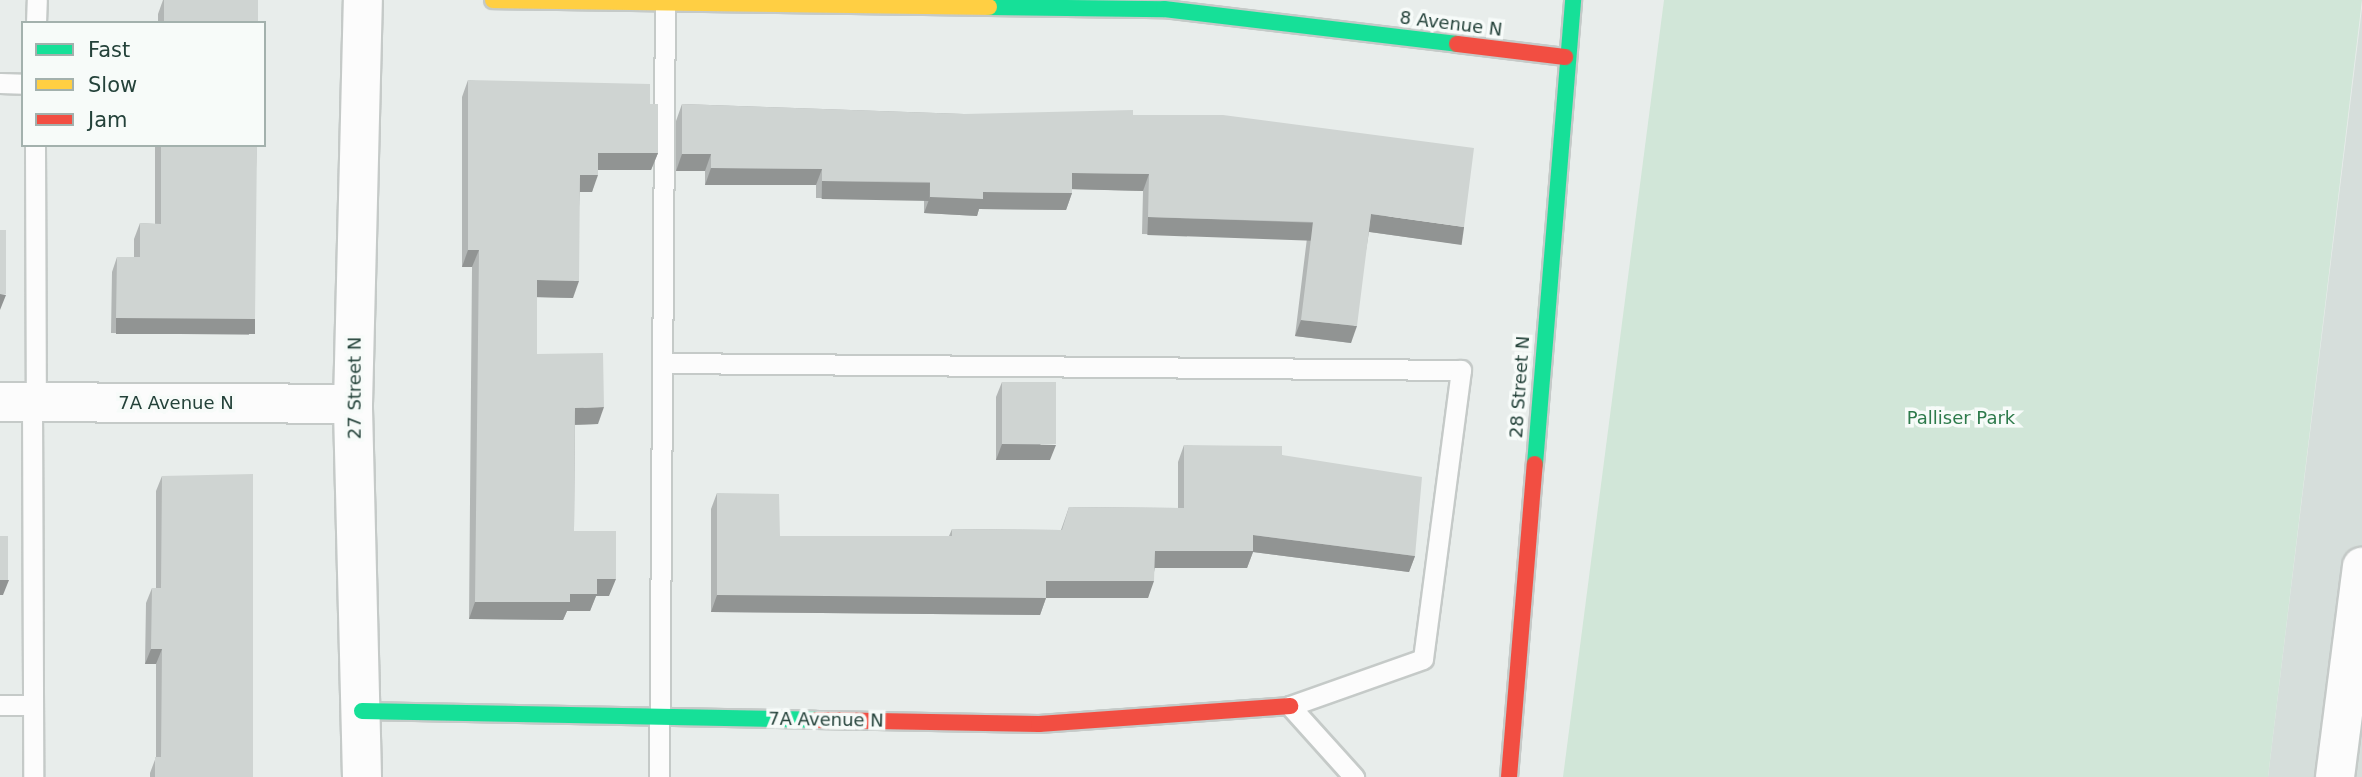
<!DOCTYPE html>
<style>
body{margin:0}
#map{position:relative;width:2362px;height:777px;overflow:hidden;background:#e8edeb;font-family:"DejaVu Sans",sans-serif}
div>[style]{position:absolute}
[style*='--x']{left:calc(var(--x)*1px);top:calc(var(--y)*1px);width:calc(var(--w)*1px);rotate:calc(var(--a)*1deg)}
.built>*{inset:0;background:#d6dedb}
.green>*{inset:0;background:#d1e6d8}
.roads{filter:drop-shadow(2px 0 #c5cac8) drop-shadow(-2px 0 #c5cac8) drop-shadow(0 2px #c5cac8) drop-shadow(0 -2px #c5cac8)}
.lane>*{height:19px;margin:-9.5px;padding:0 9.5px;transform-origin:9.5px;border-radius:9.5px;background:#fcfcfc}
.street>*{height:38px;margin:-19px;padding:0 19px;transform-origin:19px;border-radius:19px;background:#fcfcfc}
.fast>*{height:16px;margin:-8px;padding:0 8px;transform-origin:8px;border-radius:8px;background:#16e098}
.slow>*{height:16px;margin:-8px;padding:0 8px;transform-origin:8px;border-radius:8px;background:#ffcf43}
.jam>*{height:16px;margin:-8px;padding:0 8px;transform-origin:8px;border-radius:8px;background:#f24e42}
.wall>*{inset:0;background:#b2b6b5}
.shaded-wall>*{inset:0;background:#919493;transform-origin:0 0}
.building>*{inset:0;background:#cfd4d2;transform-origin:0 0}
span{translate:-50% -50%;white-space:nowrap;text-align:center;line-height:1.15;-webkit-text-stroke:7px #f7fbf9;paint-order:stroke}
.street-label{font-size:18px;color:#24423a}
.park-label{font-size:18px;color:#2d7a4b}
.legend{position:absolute;left:21px;top:21px;width:245px;height:126px;box-sizing:border-box;background:#f7fbf9;border:2px solid #a3b1ad;margin:0;padding:9px 12px;list-style:none;font-size:21px;color:#24423a}
.legend li{display:flex;align-items:center;gap:14px;height:35px}
.legend b{width:35px;border:2px solid #a3b1ad}
</style>
<div id="map">
<div class="built">
<i style="clip-path:polygon(2362px 8px,2362px 777px,2268px 777px,2286px 629px)"></i>
</div>
<div class="green">
<i style="clip-path:polygon(1664px 0,2362px 0,2268px 777px,1563px 777px)"></i>
</div>
<div class="roads">
<div class="lane">
<i style="--x:36;--y:23;--w:23;--a:-88"></i>
<i style="--x:0;--y:83;--w:23;--a:2"></i>
<i style="--x:35;--y:145;--w:257;--a:89.8"></i>
<i style="--x:662;--y:363;--w:799;--a:0.5"></i>
<i style="--x:1461;--y:370;--w:291;--a:97.5"></i>
<i style="--x:1423;--y:659;--w:141;--a:160.5"></i>
<i style="--x:1290;--y:706;--w:96;--a:48"></i>
<i style="--x:32;--y:403;--w:374;--a:89.8"></i>
<i style="--x:0;--y:705;--w:31;--a:0"></i>
<i style="--x:659;--y:777;--w:777;--a:-89.56"></i>
</div>
<div class="street">
<i style="--x:0;--y:402;--w:353;--a:0.3"></i>
<i style="--x:362;--y:777;--w:373;--a:-91.4"></i>
<i style="--x:353;--y:404;--w:404;--a:-88.6"></i>
<i style="--x:2335;--y:777;--w:212;--a:-82.7"></i>
</div>
<div class="fast">
<i style="--x:989;--y:7;--w:175;--a:0.7"></i>
<i style="--x:1164;--y:9;--w:295;--a:6.8"></i>
<i style="--x:1535;--y:464;--w:466;--a:-85.3"></i>
<i style="--x:362;--y:711;--w:454;--a:1.1"></i>
</div>
<div class="slow">
<i style="--x:493;--y:0;--w:496;--a:0.8"></i>
</div>
<div class="jam">
<i style="--x:1457;--y:44;--w:109;--a:6.9"></i>
<i style="--x:816;--y:720;--w:223;--a:1"></i>
<i style="--x:1039;--y:724;--w:252;--a:-4.1"></i>
<i style="--x:1509;--y:777;--w:314;--a:-85.3"></i>
</div>
</div>
<div class="wall">
<i style="clip-path:polygon(163px 0,258px 0,258px 23px,158px 23px,158px 14px)"></i>
<i style="clip-path:polygon(468px 80px,650px 104px,658px 153px,651px 170px,598px 170px,592px 192px,580px 192px,573px 298px,537px 297px,537px 354px,598px 424px,575px 425px,574px 531px,609px 596px,596px 596px,590px 611px,567px 611px,563px 620px,469px 619px,472px 267px,462px 267px,462px 97px)"></i>
<i style="clip-path:polygon(682px 104px,964px 114px,1133px 115px,1458px 244px,1369px 232px,1351px 343px,1295px 336px,1307px 238px,1142px 234px,1143px 191px,1072px 189px,1072px 193px,1066px 210px,979px 209px,977px 216px,924px 213px,924px 199px,816px 198px,816px 185px,705px 185px,705px 171px,676px 171px,676px 121px)"></i>
<i style="clip-path:polygon(155px 145px,257px 145px,249px 335px,111px 333px,112px 272px,117px 257px,134px 257px,134px 239px,140px 223px,155px 224px)"></i>
<i style="clip-path:polygon(1002px 382px,1050px 460px,996px 460px,996px 397px)"></i>
<i style="clip-path:polygon(1184px 445px,1282px 455px,1415px 556px,1409px 572px,1253px 552px,1247px 568px,1155px 568px,1148px 598px,1046px 598px,1040px 615px,711px 612px,711px 509px,717px 493px,780px 536px,949px 536px,952px 529px,1061px 530px,1069px 507px,1178px 508px,1178px 462px)"></i>
<i style="clip-path:polygon(162px 476px,253px 777px,150px 777px,150px 773px,156px 757px,156px 664px,145px 664px,146px 603px,152px 588px,156px 588px,156px 491px)"></i>
</div>
<div class="shaded-wall">
<i style="clip-path:polygon(598px 153px,658px 153px,651px 170px,591px 170px)"></i>
<i style="clip-path:polygon(682px 154px,711px 154px,705px 171px,676px 171px)"></i>
<i style="clip-path:polygon(711px 168px,822px 169px,816px 185px,705px 185px)"></i>
<i style="clip-path:polygon(1072px 173px,1149px 174px,1143px 191px,1066px 189px)"></i>
<i style="clip-path:polygon(580px 175px,598px 175px,592px 192px,574px 192px)"></i>
<i style="left:822px;top:181px;width:108px;height:18px;rotate:1deg"></i>
<i style="clip-path:polygon(983px 192px,1072px 193px,1066px 210px,979px 209px,977px 216px,924px 213px,930px 197px)"></i>
<i style="left:1371px;top:214px;width:94px;height:18px;rotate:8deg"></i>
<i style="left:1148px;top:217px;width:165px;height:18px;rotate:2deg"></i>
<i style="clip-path:polygon(468px 250px,479px 250px,472px 267px,462px 267px)"></i>
<i style="clip-path:polygon(537px 280px,579px 281px,573px 298px,531px 297px)"></i>
<i style="clip-path:polygon(0 294px,6px 295px,0 310px)"></i>
<i style="left:116px;top:318px;width:139px;height:16px"></i>
<i style="clip-path:polygon(1301px 320px,1357px 326px,1351px 343px,1295px 336px)"></i>
<i style="clip-path:polygon(604px 407px,598px 424px,569px 425px,575px 408px)"></i>
<i style="clip-path:polygon(1002px 444px,1056px 445px,1050px 460px,996px 460px)"></i>
<i style="clip-path:polygon(1253px 535px,1415px 556px,1409px 572px,1253px 552px,1247px 568px,1149px 568px,1155px 551px)"></i>
<i style="clip-path:polygon(597px 579px,616px 579px,609px 596px,596px 596px,590px 611px,567px 611px,563px 620px,469px 619px,475px 602px,570px 594px)"></i>
<i style="clip-path:polygon(0 580px,9px 580px,3px 595px,0 595px)"></i>
<i style="clip-path:polygon(1046px 581px,1154px 581px,1148px 598px,1046px 598px,1040px 615px,711px 612px,717px 595px)"></i>
<i style="clip-path:polygon(151px 649px,162px 649px,156px 664px,145px 664px)"></i>
</div>
<div class="building">
<i style="left:164px;top:0;width:94px;height:23px"></i>
<i style="clip-path:polygon(468px 80px,650px 84px,650px 104px,658px 104px,658px 153px,598px 153px,598px 175px,580px 175px,579px 281px,537px 280px,537px 354px,603px 353px,604px 407px,575px 408px,574px 531px,616px 531px,616px 579px,597px 579px,597px 594px,570px 594px,570px 602px,475px 602px,479px 250px,468px 250px)"></i>
<i style="clip-path:polygon(682px 104px,964px 114px,1133px 110px,1133px 115px,1223px 115px,1474px 148px,1464px 227px,1371px 214px,1357px 326px,1301px 320px,1313px 222px,1148px 217px,1149px 174px,1072px 173px,1072px 193px,983px 192px,983px 199px,930px 197px,930px 182px,822px 181px,822px 169px,711px 168px,711px 154px,682px 154px)"></i>
<i style="clip-path:polygon(161px 145px,257px 145px,255px 319px,116px 318px,117px 257px,140px 257px,140px 223px,161px 224px)"></i>
<i style="left:0;top:230px;width:6px;height:64px"></i>
<i style="left:1002px;top:382px;width:54px;height:62px"></i>
<i style="clip-path:polygon(1184px 445px,1282px 446px,1282px 455px,1422px 477px,1415px 556px,1253px 535px,1253px 551px,1155px 551px,1154px 581px,1046px 581px,1046px 598px,717px 595px,717px 493px,779px 494px,780px 536px,952px 536px,952px 529px,1062px 530px,1069px 507px,1184px 508px)"></i>
<i style="clip-path:polygon(253px 474px,253px 777px,155px 777px,155px 757px,161px 757px,162px 649px,151px 649px,152px 588px,161px 588px,162px 476px)"></i>
<i style="left:0;top:536px;width:8px;height:44px"></i>
</div>
<div class="street-label">
<span style="left:1451px;top:24px;rotate:7deg">8 Avenue N</span>
<span style="left:1520px;top:387px;rotate:-86deg">28 Street N</span>
<span style="left:355px;top:388px;rotate:-90deg">27 Street N</span>
<span style="left:176px;top:403px">7A Avenue N</span>
<span style="left:826px;top:720px;rotate:1deg">7A Avenue N</span>
</div>
<div class="park-label">
<span style="left:1961px;top:418px">Palliser Park</span>
</div>
<ul class="legend">
<li><b style="height:9px;background:#16e098"></b>Fast</li>
<li><b style="height:9px;background:#ffcf43"></b>Slow</li>
<li><b style="height:9px;background:#f24e42"></b>Jam</li>
</ul>
</div>
